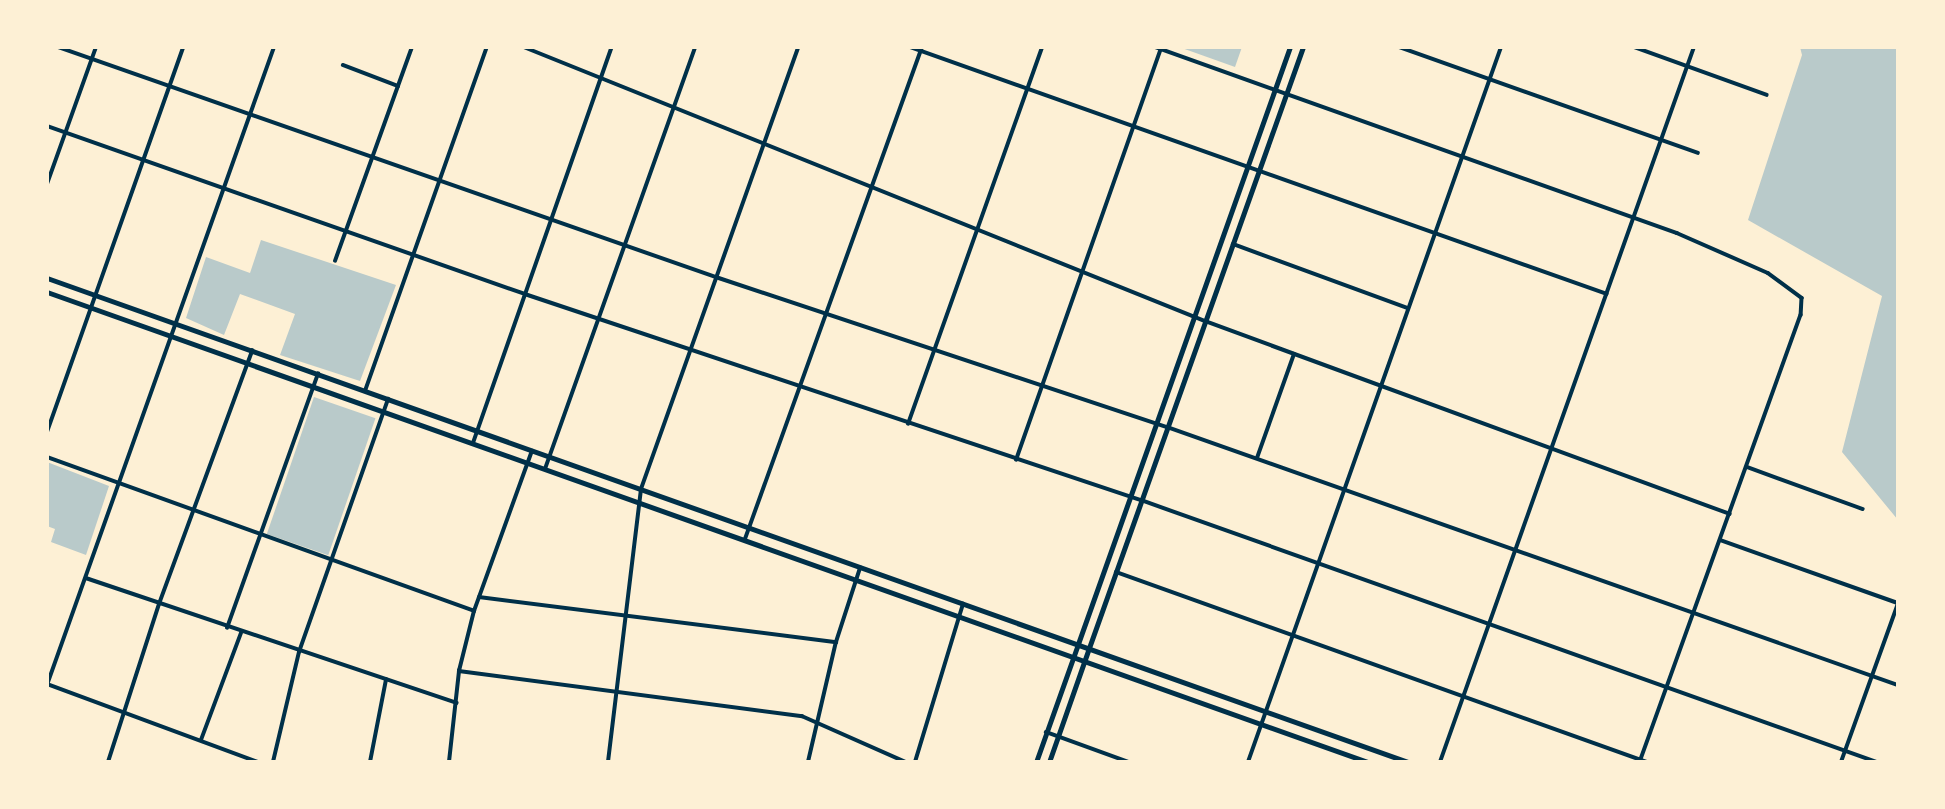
<!DOCTYPE html>
<style>
body{margin:0}
#map{position:relative;width:1945px;height:809px;overflow:hidden;background:#fdf0d5;font-family:Barlow,sans-serif}
div>[style]{position:absolute}
[style*='--x']{left:calc(var(--x)*1px);top:calc(var(--y)*1px);width:calc(var(--w)*1px);rotate:calc(var(--a)*1deg)}
.green>*{inset:0;background:#b9caca;transform-origin:0 0}
.minor>*{height:3.5px;margin:-1.75px;padding:0 1.75px;transform-origin:1.75px;border-radius:1.75px;background:#003049}
.tertiary>*{height:4.5px;margin:-2.25px;padding:0 2.25px;transform-origin:2.25px;border-radius:2.25px;background:#003049}
.secondary>*{height:5px;margin:-2.5px;padding:0 2.5px;transform-origin:2.5px;border-radius:2.5px;background:#003049}
span{translate:-50% -50%;white-space:nowrap;text-align:center;line-height:1.15;-webkit-text-stroke:6px #fdf0d5;paint-order:stroke}
.frame{position:absolute;inset:0;border:49px solid #fdf0d5;pointer-events:none}
</style>
<div id="map">
<div class="green">
<i style="clip-path:polygon(1179px 47px,1242px 47px,1235px 67px)"></i>
<i style="clip-path:polygon(1800px 47px,1898px 47px,1898px 520px,1842px 452px,1882px 296px,1748px 220px,1802px 55px)"></i>
<i style="clip-path:polygon(261px 240px,396px 285px,360px 381px,280px 355px,295px 314px,240px 294px,224px 335px,186px 318px,206px 257px,250px 273px)"></i>
<i style="left:314px;top:397px;width:65px;height:145px;rotate:19deg"></i>
<i style="clip-path:polygon(47px 462px,109px 486px,86px 555px,51px 542px,55px 529px,47px 526px)"></i>
</div>
<div class="minor">
<i style="--x:58;--y:47;--w:697;--a:19.27"></i>
<i style="--x:716;--y:277;--w:475;--a:18.4"></i>
<i style="--x:1167;--y:427;--w:775;--a:19.44"></i>
<i style="--x:524;--y:47;--w:734;--a:21.92"></i>
<i style="--x:1205;--y:321;--w:559;--a:20.18"></i>
<i style="--x:910;--y:47;--w:739;--a:19.51"></i>
<i style="--x:1155;--y:47;--w:554;--a:19.61"></i>
<i style="--x:1677;--y:233;--w:99;--a:23.7"></i>
<i style="--x:1768;--y:273;--w:42;--a:36.3"></i>
<i style="--x:1802;--y:298;--w:17;--a:93"></i>
<i style="--x:1801;--y:315;--w:475;--a:109.8"></i>
<i style="--x:1399;--y:47;--w:317;--a:19.5"></i>
<i style="--x:1634;--y:47;--w:141;--a:19.8"></i>
<i style="--x:343;--y:65;--w:59;--a:20.9"></i>
<i style="--x:47;--y:126;--w:507;--a:19.36"></i>
<i style="--x:525;--y:294;--w:650;--a:18.49"></i>
<i style="--x:1141;--y:500;--w:781;--a:19.59"></i>
<i style="--x:47;--y:184;--w:145;--a:-70.3"></i>
<i style="--x:1233;--y:244;--w:186;--a:20.1"></i>
<i style="--x:335;--y:261;--w:227;--a:-70.2"></i>
<i style="--x:365;--y:391;--w:365;--a:-70.5"></i>
<i style="--x:908;--y:424;--w:400;--a:-70.4"></i>
<i style="--x:47;--y:432;--w:408;--a:-70.5"></i>
<i style="--x:473;--y:443;--w:420;--a:-70.7"></i>
<i style="--x:47;--y:457;--w:454;--a:19.8"></i>
<i style="--x:1257;--y:458;--w:110;--a:-70.4"></i>
<i style="--x:1016;--y:460;--w:435;--a:-70.6"></i>
<i style="--x:1747;--y:467;--w:123;--a:19.9"></i>
<i style="--x:545;--y:469;--w:448;--a:-70.4"></i>
<i style="--x:745;--y:539;--w:523;--a:-70.21"></i>
<i style="--x:1720;--y:540;--w:189;--a:19.5"></i>
<i style="--x:1116;--y:572;--w:564;--a:19.69"></i>
<i style="--x:86;--y:578;--w:391;--a:18.6"></i>
<i style="--x:479;--y:597;--w:360;--a:7.2"></i>
<i style="--x:227;--y:628;--w:270;--a:-70.3"></i>
<i style="--x:459;--y:671;--w:346;--a:7.5"></i>
<i style="--x:802;--y:716;--w:114;--a:23.9"></i>
<i style="--x:47;--y:684;--w:225;--a:20.3"></i>
<i style="--x:47;--y:685;--w:677;--a:-70.41"></i>
<i style="--x:1046;--y:732;--w:88;--a:19.9"></i>
<i style="--x:201;--y:740;--w:114;--a:-69.5"></i>
<i style="--x:108;--y:762;--w:166;--a:-72.1"></i>
<i style="--x:159;--y:604;--w:270;--a:-69.8"></i>
<i style="--x:273;--y:762;--w:113;--a:-76.7"></i>
<i style="--x:299;--y:652;--w:268;--a:-70.6"></i>
<i style="--x:370;--y:762;--w:84;--a:-79"></i>
<i style="--x:449;--y:762;--w:92;--a:-83.7"></i>
<i style="--x:459;--y:671;--w:62;--a:-76"></i>
<i style="--x:474;--y:611;--w:170;--a:-70.1"></i>
<i style="--x:608;--y:762;--w:275;--a:-83.1"></i>
<i style="--x:641;--y:489;--w:469;--a:-70.4"></i>
<i style="--x:808;--y:762;--w:123;--a:-76.9"></i>
<i style="--x:836;--y:642;--w:78;--a:-72"></i>
<i style="--x:915;--y:762;--w:165;--a:-73.1"></i>
<i style="--x:1248;--y:762;--w:758;--a:-70.51"></i>
<i style="--x:1440;--y:762;--w:759;--a:-70.44"></i>
<i style="--x:1841;--y:762;--w:168;--a:-70.2"></i>
</div>
<div class="tertiary">
<i style="--x:1078;--y:644;--w:634;--a:-70.45"></i>
<i style="--x:1089;--y:648;--w:638;--a:-70.4"></i>
</div>
<div class="secondary">
<i style="--x:47;--y:278;--w:1444;--a:19.58"></i>
<i style="--x:47;--y:292;--w:1402;--a:19.59"></i>
<i style="--x:1036;--y:762;--w:125;--a:-70.4"></i>
<i style="--x:1049;--y:762;--w:121;--a:-70.7"></i>
</div>
<div class="frame"></div>
</div>
